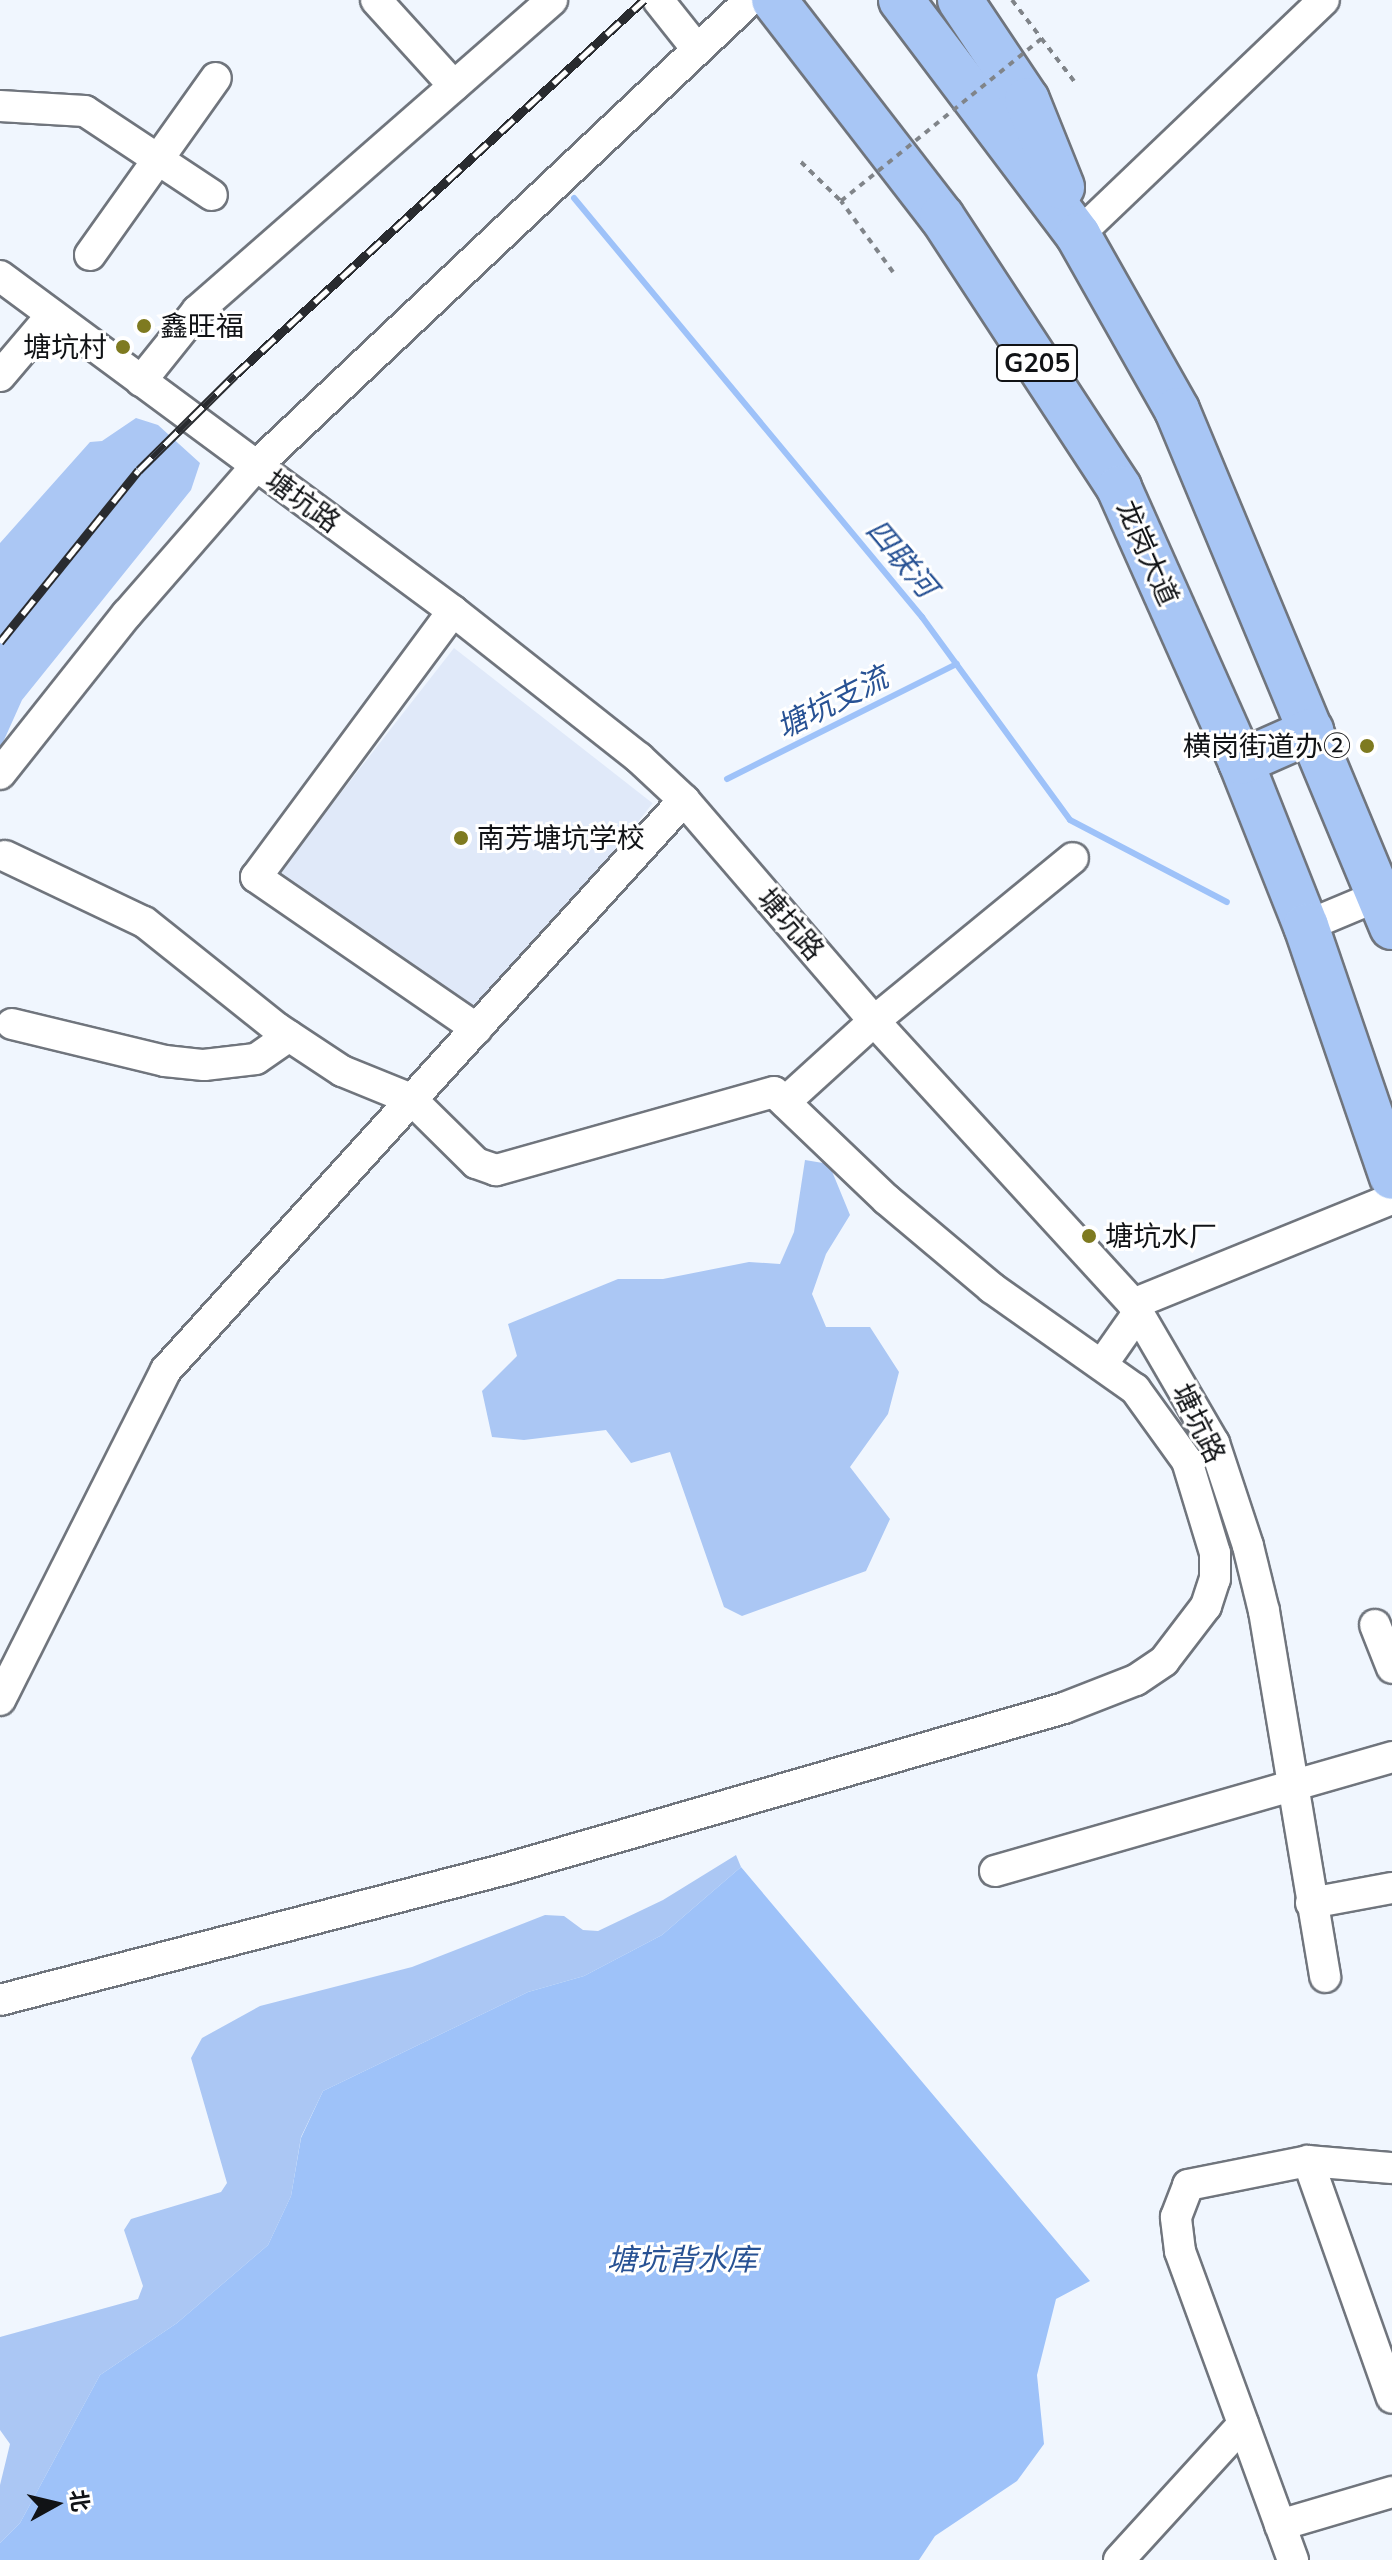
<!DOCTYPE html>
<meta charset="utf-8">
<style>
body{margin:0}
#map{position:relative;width:1392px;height:2560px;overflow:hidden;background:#f0f6fe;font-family:Mulish,"Noto Sans SC",sans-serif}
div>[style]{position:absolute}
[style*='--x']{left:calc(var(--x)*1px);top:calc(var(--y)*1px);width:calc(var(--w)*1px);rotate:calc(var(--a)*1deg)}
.built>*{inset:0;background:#e0e9f9;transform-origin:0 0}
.forest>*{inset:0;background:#abc7f4}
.water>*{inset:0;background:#9ec2f9}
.stream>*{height:6px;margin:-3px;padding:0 3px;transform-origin:3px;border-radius:3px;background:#9ec2f9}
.path>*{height:4px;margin-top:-2px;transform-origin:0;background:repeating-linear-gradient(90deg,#808489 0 6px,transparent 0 12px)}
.roads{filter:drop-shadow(2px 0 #70757d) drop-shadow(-2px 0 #70757d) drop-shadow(0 2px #70757d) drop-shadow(0 -2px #70757d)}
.minor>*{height:30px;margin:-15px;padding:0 15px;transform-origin:15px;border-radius:15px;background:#fff}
.highway>*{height:44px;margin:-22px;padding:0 22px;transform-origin:22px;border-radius:22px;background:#a8c6f5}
.rail>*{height:9px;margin-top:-4.5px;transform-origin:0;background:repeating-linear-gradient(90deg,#fff 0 18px,#292b2f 0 36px);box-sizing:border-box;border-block:2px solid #292b2f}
.path-bridge>*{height:4px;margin-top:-2px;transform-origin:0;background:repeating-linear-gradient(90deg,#808489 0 6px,transparent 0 12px)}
.dots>*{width:22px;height:22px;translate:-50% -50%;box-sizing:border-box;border:4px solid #fff;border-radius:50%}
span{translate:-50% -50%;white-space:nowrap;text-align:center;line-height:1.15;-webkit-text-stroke:6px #fff;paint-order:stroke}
.shield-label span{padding:2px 6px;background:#fff;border:2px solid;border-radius:6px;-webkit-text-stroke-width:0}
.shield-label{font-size:26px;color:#111316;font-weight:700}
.poi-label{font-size:28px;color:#111316}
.left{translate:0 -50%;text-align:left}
.right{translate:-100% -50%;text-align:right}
.street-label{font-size:28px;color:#111316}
.water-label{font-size:30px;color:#285294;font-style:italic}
.north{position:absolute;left:16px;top:2464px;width:80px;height:80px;-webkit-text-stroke:6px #fff;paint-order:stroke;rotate:82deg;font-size:22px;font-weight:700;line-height:32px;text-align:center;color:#111316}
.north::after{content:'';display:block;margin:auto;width:28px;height:36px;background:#111316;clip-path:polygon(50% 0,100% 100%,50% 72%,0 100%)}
</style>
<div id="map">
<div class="built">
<i style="left:454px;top:648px;width:252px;height:287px;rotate:38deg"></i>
</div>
<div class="forest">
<i style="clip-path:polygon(136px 418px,158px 425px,200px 463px,191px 490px,22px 700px,0 749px,0 543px,90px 442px,102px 441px)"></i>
<i style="clip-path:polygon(805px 1160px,829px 1164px,850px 1215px,826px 1254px,812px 1294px,826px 1327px,870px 1327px,899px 1372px,888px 1414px,850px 1467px,890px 1519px,866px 1571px,742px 1616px,724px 1607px,670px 1452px,631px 1463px,606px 1430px,524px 1440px,492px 1437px,482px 1391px,517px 1356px,508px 1324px,618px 1279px,663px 1279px,749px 1262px,780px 1264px,794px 1232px)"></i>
<i style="clip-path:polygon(736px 1855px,741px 1867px,662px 1935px,584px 1976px,528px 1992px,323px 2091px,301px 2137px,291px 2196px,268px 2245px,177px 2323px,100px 2375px,20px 2523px,0 2543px,0 2485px,10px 2444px,0 2430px,0 2337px,138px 2299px,143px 2286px,124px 2230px,131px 2219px,221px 2192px,227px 2183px,191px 2058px,202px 2038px,260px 2006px,412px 1967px,545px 1915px,564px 1916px,583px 1930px,598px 1931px,663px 1900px)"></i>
</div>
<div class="water">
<i style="clip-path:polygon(741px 1867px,1090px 2281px,1056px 2299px,1037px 2375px,1044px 2444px,1017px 2481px,935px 2536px,919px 2560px,0 2560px,0 2543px,20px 2523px,100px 2375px,177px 2323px,268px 2245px,291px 2196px,301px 2138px,323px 2091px,528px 1992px,584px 1976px,662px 1935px)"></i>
</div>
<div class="stream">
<i style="--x:574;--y:198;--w:545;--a:50.29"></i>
<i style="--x:922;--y:617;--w:251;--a:53.9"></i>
<i style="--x:1070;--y:820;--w:177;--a:27.6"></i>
<i style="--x:727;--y:779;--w:257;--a:-26.6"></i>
</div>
<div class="path">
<i style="--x:1012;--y:0;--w:102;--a:52.6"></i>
<i style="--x:801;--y:162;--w:56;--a:44.3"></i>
</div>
<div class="roads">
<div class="minor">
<i style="--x:376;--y:0;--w:116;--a:47.8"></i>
<i style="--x:658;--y:0;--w:63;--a:51.5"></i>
<i style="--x:0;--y:106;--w:85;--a:3.4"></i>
<i style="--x:85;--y:111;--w:152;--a:33.5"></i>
<i style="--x:1078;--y:235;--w:340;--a:-43.7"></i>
<i style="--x:90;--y:255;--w:217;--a:-54.6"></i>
<i style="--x:0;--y:276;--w:563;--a:36.48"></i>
<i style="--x:453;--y:611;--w:237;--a:38.3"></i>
<i style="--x:639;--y:758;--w:62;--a:43"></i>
<i style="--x:684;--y:800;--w:291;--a:49.3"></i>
<i style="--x:874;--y:1021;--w:384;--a:47.5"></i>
<i style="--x:1133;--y:1304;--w:161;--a:59.8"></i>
<i style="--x:1214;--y:1443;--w:108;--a:71.7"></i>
<i style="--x:1248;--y:1546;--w:67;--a:76.2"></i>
<i style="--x:1264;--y:1611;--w:371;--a:80.5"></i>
<i style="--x:0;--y:376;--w:80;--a:-49.6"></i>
<i style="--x:141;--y:381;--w:90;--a:-51.3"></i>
<i style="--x:197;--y:311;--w:472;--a:-41.2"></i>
<i style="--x:453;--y:611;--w:331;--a:126.5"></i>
<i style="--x:256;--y:877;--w:268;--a:34.5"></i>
<i style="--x:0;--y:774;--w:204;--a:-51.6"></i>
<i style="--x:127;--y:614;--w:196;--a:-48.9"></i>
<i style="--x:256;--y:466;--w:679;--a:-43.33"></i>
<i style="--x:1306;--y:926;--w:93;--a:-22.7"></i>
<i style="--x:12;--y:1024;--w:157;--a:13.6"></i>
<i style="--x:165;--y:1061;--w:39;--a:6"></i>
<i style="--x:204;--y:1065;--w:52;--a:-6.6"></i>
<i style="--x:256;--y:1059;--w:40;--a:-34.9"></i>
<i style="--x:785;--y:1102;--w:120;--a:-42.3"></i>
<i style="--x:874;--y:1021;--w:257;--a:-39.3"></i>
<i style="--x:1133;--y:1304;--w:279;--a:-22.1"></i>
<i style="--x:1103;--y:1363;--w:61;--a:-55"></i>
<i style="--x:1375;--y:1625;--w:46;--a:68.4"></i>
<i style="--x:0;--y:1700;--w:369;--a:-63.3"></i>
<i style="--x:166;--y:1370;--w:770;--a:-47.74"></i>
<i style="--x:995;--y:1871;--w:413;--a:-16"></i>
<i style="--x:1311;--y:1903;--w:82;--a:-10.5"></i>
<i style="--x:0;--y:2000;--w:523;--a:-14.51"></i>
<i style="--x:506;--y:1869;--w:581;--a:-16.09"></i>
<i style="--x:1064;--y:1708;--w:77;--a:-21.3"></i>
<i style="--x:1136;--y:1680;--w:34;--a:-34"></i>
<i style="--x:1164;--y:1661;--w:69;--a:-52.6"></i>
<i style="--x:1206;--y:1606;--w:28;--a:-72"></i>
<i style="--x:1215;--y:1579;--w:26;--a:-90"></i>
<i style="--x:1215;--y:1553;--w:96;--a:-106.9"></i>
<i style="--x:1187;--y:1461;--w:89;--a:-125.8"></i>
<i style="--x:1135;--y:1389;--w:175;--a:-144.8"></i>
<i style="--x:992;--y:1288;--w:137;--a:-140"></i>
<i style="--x:887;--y:1200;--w:156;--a:-136.3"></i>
<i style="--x:774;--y:1092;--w:289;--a:164.3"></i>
<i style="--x:496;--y:1170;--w:21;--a:-161"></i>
<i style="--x:476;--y:1163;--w:91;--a:-135.4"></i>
<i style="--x:411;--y:1099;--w:74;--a:-157.9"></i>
<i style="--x:342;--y:1071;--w:78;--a:-146.5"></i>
<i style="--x:277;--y:1028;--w:170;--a:-141.4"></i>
<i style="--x:144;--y:922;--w:154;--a:-154.6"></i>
<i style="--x:1308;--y:2161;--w:251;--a:70.5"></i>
<i style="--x:1280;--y:2525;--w:117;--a:-16.4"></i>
<i style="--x:1119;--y:2560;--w:184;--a:-47.6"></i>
<i style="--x:1293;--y:2560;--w:329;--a:-110.1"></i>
<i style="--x:1180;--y:2251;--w:34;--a:-97"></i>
<i style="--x:1176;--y:2217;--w:34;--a:-69"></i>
<i style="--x:1188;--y:2185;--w:122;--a:-11.3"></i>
<i style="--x:1308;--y:2161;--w:84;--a:4.8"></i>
</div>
<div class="highway">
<i style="--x:774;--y:0;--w:274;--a:52.3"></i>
<i style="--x:942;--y:217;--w:324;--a:56.8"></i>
<i style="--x:1119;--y:488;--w:300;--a:66"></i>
<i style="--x:1241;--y:762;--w:176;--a:68.4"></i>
<i style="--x:1306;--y:926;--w:265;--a:71.1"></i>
<i style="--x:901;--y:0;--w:294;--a:53"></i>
<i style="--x:1078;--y:235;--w:201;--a:60.5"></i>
<i style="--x:1177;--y:410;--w:560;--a:67.42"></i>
<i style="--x:960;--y:0;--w:120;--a:56.2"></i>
<i style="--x:1027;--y:100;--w:94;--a:68.1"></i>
<i style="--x:1241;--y:762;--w:77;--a:-23.9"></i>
</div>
</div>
<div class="rail">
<i style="--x:0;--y:642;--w:221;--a:-51.1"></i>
<i style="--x:139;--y:470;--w:135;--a:-44.7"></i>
<i style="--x:235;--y:375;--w:555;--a:-42.52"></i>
</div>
<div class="path-bridge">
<i style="--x:893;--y:272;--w:88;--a:-126.2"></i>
<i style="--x:841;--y:201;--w:259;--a:-39"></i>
</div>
<div class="dots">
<i style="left:144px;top:326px;background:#7e7a20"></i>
<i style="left:123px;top:347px;background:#7e7a20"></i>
<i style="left:1367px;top:746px;background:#7e7a20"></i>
<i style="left:461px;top:838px;background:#7e7a20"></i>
<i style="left:1089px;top:1236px;background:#7e7a20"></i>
</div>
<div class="shield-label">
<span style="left:1037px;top:363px">G205</span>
</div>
<div class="poi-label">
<span class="left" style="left:160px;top:326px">鑫旺福</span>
<span class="right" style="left:107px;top:347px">塘坑村</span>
<span class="right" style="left:1351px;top:746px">横岗街道办②</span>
<span class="left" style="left:477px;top:838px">南芳塘坑学校</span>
<span class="left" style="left:1105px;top:1236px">塘坑水厂</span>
</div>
<div class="street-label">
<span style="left:303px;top:501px;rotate:36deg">塘坑路</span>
<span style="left:1148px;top:553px;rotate:66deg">龙岗大道</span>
<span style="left:791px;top:924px;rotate:49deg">塘坑路</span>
<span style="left:1199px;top:1423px;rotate:64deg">塘坑路</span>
</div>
<div class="water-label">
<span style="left:902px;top:558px;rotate:50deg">四联河</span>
<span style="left:832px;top:702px;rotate:-27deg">塘坑支流</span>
<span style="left:682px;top:2259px">塘坑背水库</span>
</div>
<div class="north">北</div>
</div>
